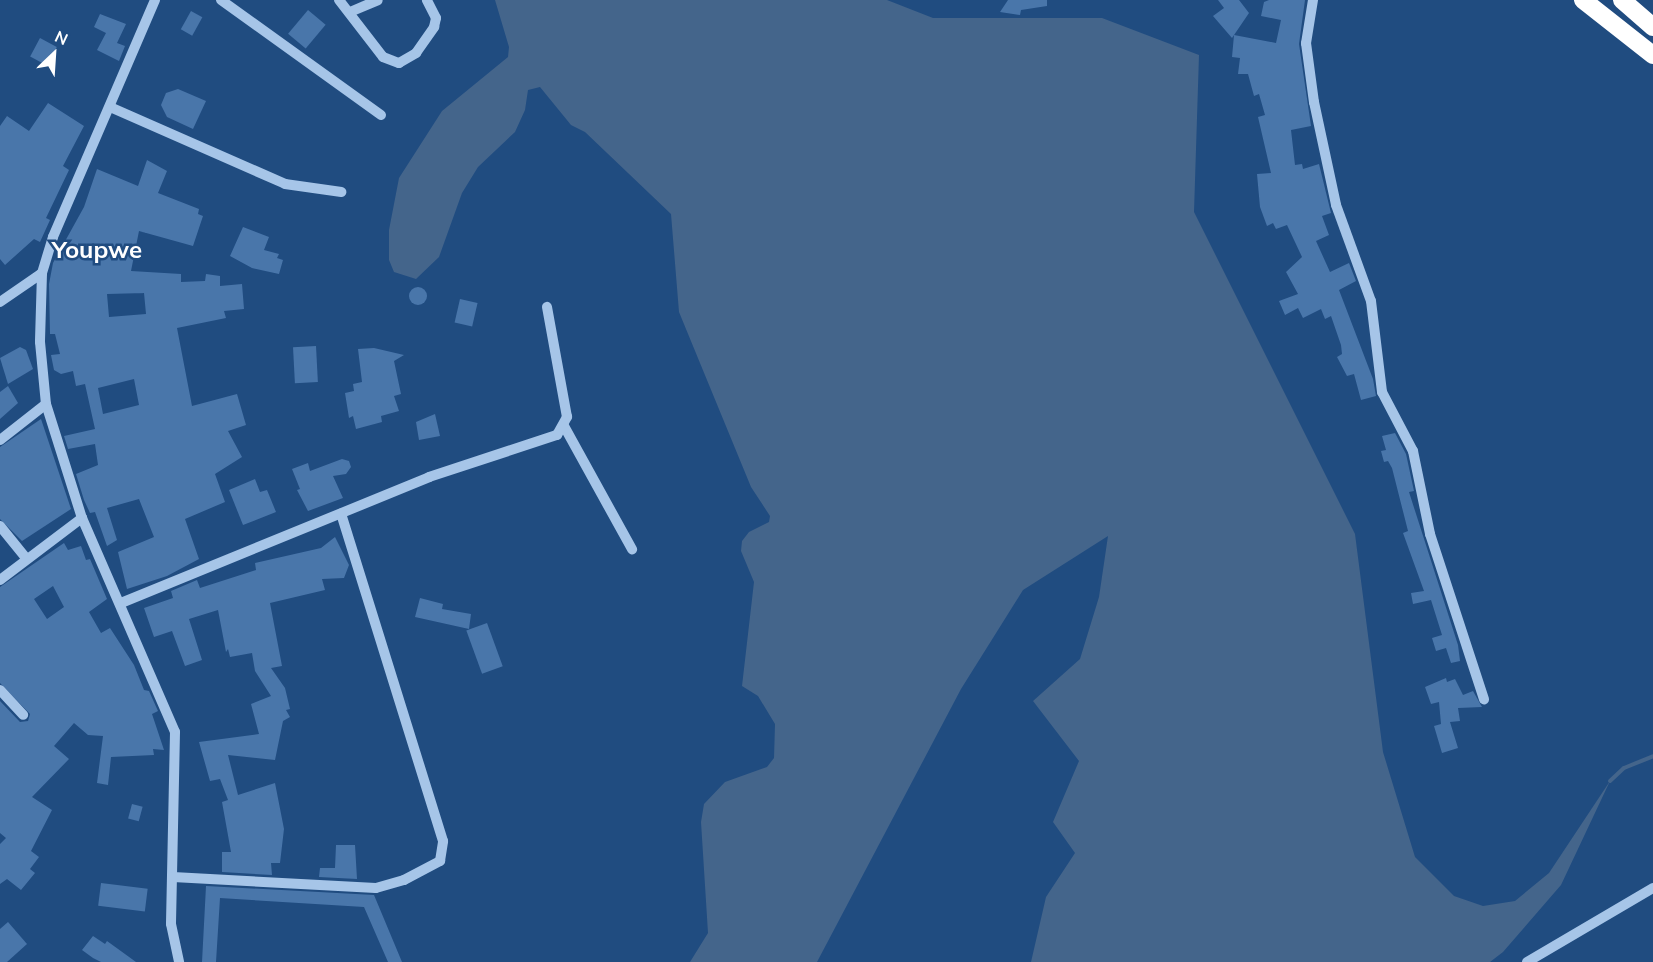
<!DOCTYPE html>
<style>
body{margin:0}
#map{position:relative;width:1653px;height:962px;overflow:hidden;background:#204c80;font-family:Mulish,sans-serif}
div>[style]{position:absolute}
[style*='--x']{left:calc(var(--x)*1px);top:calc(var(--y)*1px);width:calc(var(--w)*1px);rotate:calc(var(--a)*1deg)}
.water>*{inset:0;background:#44658b}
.stream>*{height:4px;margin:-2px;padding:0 2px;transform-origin:2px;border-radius:2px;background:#44658b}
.building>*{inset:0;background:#4976aa;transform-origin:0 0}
.round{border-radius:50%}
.minor>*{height:10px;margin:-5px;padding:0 5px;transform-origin:5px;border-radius:5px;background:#a6c5e8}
.highway>*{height:18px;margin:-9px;padding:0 9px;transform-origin:9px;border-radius:9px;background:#fff}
span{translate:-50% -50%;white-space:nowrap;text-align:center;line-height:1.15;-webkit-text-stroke:5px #204c80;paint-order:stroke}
.district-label{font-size:24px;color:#fff;font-weight:700}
.north{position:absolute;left:24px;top:24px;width:60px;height:60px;-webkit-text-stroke:4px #204c80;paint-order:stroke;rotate:25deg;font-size:16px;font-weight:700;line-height:24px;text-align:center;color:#fff}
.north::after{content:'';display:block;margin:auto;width:21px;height:27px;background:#fff;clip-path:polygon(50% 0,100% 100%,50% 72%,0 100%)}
</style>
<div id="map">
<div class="water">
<i style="clip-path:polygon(495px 0,887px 0,933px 18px,1102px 18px,1199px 55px,1194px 212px,1355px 534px,1383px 752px,1415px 857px,1454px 896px,1483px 906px,1515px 901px,1549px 873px,1610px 781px,1561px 885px,1503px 952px,1490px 962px,1031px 962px,1046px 897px,1075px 853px,1053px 822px,1079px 761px,1033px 701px,1080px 659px,1099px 597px,1108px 536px,1023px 590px,961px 689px,817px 962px,690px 962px,708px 933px,701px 822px,704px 804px,725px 782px,767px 767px,774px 758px,775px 724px,758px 696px,742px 686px,754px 582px,741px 551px,742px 541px,749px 532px,769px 522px,770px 516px,751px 487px,679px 312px,671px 214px,585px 132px,571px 125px,540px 87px,528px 90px,525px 110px,515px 132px,478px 167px,462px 193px,439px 257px,416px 279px,394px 272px,389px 260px,389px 230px,399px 178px,442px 111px,508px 57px,509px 47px)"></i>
</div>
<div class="stream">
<i style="--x:1610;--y:781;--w:19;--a:-43"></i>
<i style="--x:1624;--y:768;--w:31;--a:-22"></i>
</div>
<div class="building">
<i style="clip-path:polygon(1008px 0,1047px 0,1047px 6px,1021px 10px,1020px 15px,1000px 12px)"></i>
<i style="clip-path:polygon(1218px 0,1239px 0,1249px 13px,1232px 38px,1213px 16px,1224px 8px)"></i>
<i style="clip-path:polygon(1269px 0,1305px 0,1299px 44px,1311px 126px,1291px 130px,1295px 165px,1302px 164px,1303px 169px,1319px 164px,1331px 213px,1322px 216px,1329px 235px,1316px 241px,1330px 272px,1349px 263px,1356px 281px,1339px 290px,1373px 379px,1376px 396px,1361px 400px,1354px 374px,1347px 376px,1337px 357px,1342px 354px,1341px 345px,1331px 316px,1325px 319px,1321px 309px,1303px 318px,1298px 308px,1285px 315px,1279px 301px,1298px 294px,1286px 272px,1302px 257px,1287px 225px,1276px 229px,1273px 223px,1267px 226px,1260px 207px,1257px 174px,1271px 173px,1258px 117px,1265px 115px,1259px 94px,1254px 96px,1248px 74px,1238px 74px,1240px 58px,1232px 57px,1234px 35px,1276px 43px,1281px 20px,1261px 16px,1264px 2px)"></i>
<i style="left:308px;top:10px;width:23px;height:31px;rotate:40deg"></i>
<i style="left:191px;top:11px;width:13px;height:21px;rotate:29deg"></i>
<i style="clip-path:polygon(100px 14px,126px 24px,117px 43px,125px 46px,119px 61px,97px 50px,106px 33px,94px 27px)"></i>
<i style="left:40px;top:38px;width:19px;height:21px;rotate:28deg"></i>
<i style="clip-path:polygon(178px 89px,206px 101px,193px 129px,167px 117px,161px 105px,166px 93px)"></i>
<i style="clip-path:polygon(48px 103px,84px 126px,63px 166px,69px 170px,46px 218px,50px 220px,40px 242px,34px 239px,5px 265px,0 259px,0 126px,7px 116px,29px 131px)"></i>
<i style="clip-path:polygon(evenodd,147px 160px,167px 171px,158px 193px,199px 209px,198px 214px,203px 216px,193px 246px,139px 231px,131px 271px,181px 274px,181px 282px,205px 281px,206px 274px,220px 276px,220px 286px,242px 284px,244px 309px,224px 311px,226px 318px,177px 328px,192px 406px,237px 394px,246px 425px,228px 431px,242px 457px,215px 474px,225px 502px,185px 519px,199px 559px,167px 576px,127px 589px,118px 552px,154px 537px,139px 499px,107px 508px,117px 540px,107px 546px,95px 512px,90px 513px,84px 500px,76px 474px,98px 465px,95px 444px,68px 449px,64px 436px,95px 429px,85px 384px,76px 386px,73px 371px,61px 374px,54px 370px,51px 355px,60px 354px,55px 334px,50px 334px,49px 284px,53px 263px,84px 207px,97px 169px,138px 186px,147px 160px,144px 293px,146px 314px,109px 317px,107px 294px,144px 293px,147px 160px,134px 379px,139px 405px,103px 414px,98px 388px,134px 379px)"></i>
<i style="clip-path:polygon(243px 227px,269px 237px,264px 250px,279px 254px,277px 258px,283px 260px,279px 274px,252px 268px,230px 256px)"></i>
<i class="round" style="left:409px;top:287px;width:18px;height:18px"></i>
<i style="left:460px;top:299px;width:18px;height:24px;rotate:13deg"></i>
<i style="left:316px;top:346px;width:36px;height:23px;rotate:87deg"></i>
<i style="clip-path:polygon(20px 347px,26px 350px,33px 369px,8px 384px,0 358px)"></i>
<i style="clip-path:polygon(374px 348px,404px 355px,394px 361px,401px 394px,394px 396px,399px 411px,381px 416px,382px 422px,356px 429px,353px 416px,349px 418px,345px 393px,354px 391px,353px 384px,362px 382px,358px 349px)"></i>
<i style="clip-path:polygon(8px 386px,18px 403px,0 419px,0 392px)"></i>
<i style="clip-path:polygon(435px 414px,440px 436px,419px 440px,416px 422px)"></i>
<i style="clip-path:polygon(41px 419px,71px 509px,22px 541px,0 519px,0 447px)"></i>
<i style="clip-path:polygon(1395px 433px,1406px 454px,1414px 491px,1409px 492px,1458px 645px,1460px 661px,1451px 663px,1446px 648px,1436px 651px,1432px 638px,1442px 635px,1431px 600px,1413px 604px,1411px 593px,1424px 591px,1403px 533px,1408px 531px,1392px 468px,1388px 461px,1384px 462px,1381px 451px,1386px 450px,1382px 436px)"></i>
<i style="clip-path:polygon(342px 459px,349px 461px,351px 467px,346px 474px,333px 476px,343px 498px,308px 511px,297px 490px,300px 489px,292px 469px,308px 463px,310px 471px)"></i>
<i style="clip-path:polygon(255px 479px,260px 492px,267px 490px,276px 512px,243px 525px,229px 490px)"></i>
<i style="clip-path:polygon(335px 537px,349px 565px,344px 578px,322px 579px,325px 590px,270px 603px,282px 666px,271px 668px,285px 688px,290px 709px,286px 710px,290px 717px,283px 721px,275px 760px,228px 755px,238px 795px,275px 783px,284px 829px,280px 863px,271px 863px,272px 875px,222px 872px,222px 852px,231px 852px,222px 802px,228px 800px,220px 779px,210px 781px,199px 742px,259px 734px,251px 704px,271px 696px,255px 671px,252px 653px,230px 657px,228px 649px,226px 652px,218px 610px,189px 619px,202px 660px,185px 666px,172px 631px,154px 637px,144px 608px,173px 598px,171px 591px,197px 580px,200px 588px,256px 570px,255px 563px,321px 548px)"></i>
<i style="clip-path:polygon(evenodd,64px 543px,68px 550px,81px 546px,86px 560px,90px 559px,107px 599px,89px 612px,101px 633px,110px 628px,134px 665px,144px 690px,149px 691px,158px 711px,152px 714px,164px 750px,153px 749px,154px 755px,111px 757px,108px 785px,97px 783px,103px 736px,88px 735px,74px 723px,54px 746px,69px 759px,32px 797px,52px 810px,31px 851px,39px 857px,30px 869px,35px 873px,21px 890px,7px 879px,0 884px,0 844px,6px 838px,0 833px,0 701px,20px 722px,28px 721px,30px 714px,0 683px,0 587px,64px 543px,53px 586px,64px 607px,47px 619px,34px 599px,53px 586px)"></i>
<i style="clip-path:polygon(420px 598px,443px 604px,442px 609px,471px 614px,469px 629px,415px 617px)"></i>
<i style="left:487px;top:623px;width:46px;height:22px;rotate:70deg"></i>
<i style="clip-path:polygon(1446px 678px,1447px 682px,1455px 679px,1463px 695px,1473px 691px,1482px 707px,1458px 708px,1460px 721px,1450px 722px,1458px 748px,1442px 753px,1434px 726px,1441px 724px,1439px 702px,1431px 704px,1425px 687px)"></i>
<i style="left:132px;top:804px;width:11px;height:15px;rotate:15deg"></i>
<i style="clip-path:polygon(336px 845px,355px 845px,357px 879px,319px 877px,320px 868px,335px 868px)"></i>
<i style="left:101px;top:883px;width:47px;height:23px;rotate:7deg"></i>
<i style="clip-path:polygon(206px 886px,374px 895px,402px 962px,388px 962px,364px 907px,220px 898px,216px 962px,202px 962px)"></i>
<i style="clip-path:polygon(8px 922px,27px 944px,7px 962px,0 962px,0 929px)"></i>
<i style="clip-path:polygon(93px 936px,105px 944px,107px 941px,136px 962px,101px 962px,93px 958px,82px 950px)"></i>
</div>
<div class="minor">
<i style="--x:155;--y:0;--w:258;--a:113.3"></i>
<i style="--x:53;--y:237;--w:38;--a:107"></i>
<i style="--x:42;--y:273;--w:69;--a:91.7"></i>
<i style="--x:40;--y:342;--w:62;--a:84.5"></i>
<i style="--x:46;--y:404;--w:120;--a:72.5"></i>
<i style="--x:82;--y:518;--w:233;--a:66.5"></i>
<i style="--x:175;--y:732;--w:192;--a:91.2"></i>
<i style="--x:171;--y:924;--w:39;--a:78"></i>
<i style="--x:221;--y:0;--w:197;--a:35.7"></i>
<i style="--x:339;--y:0;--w:72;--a:52.3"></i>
<i style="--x:383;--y:57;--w:17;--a:21"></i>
<i style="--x:399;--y:63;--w:20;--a:-30"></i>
<i style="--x:416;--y:53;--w:32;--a:-55"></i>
<i style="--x:434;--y:27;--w:9;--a:-77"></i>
<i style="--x:436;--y:18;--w:20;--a:-117"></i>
<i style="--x:1313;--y:0;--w:44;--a:99.2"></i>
<i style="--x:1306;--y:43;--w:60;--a:82.3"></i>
<i style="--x:1314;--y:102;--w:105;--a:77.9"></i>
<i style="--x:1336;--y:205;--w:102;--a:70"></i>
<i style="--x:1371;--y:301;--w:92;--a:83.1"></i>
<i style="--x:1382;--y:392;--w:67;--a:62.3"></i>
<i style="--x:1413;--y:451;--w:85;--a:78.4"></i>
<i style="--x:1430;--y:534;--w:174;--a:71.9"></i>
<i style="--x:350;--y:12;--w:30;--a:-23"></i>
<i style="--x:110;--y:107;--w:191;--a:23.7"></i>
<i style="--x:285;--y:184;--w:57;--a:8.1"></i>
<i style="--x:0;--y:302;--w:51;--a:-34.6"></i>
<i style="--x:564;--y:426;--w:141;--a:61.1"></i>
<i style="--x:0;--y:440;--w:58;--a:-38"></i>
<i style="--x:0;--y:526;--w:41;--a:50.9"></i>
<i style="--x:0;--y:580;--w:103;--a:-37.1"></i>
<i style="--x:121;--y:603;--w:333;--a:-22.2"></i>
<i style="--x:429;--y:477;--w:135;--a:-18.2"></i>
<i style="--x:557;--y:435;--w:21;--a:-61"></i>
<i style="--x:567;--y:417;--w:112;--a:-100.3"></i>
<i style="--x:0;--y:690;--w:34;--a:47"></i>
<i style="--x:173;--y:877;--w:203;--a:3.1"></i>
<i style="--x:376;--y:888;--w:29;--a:-16"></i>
<i style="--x:404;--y:880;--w:41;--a:-27.8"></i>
<i style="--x:440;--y:861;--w:20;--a:-81"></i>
<i style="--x:443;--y:841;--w:343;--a:-107.3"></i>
<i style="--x:1527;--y:962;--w:146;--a:-30.4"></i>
</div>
<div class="highway">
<i style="--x:1583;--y:0;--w:89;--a:38.2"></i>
<i style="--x:1622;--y:0;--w:41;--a:41.1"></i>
</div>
<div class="district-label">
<span style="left:97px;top:250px">Youpwe</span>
</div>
<div class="north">N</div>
</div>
